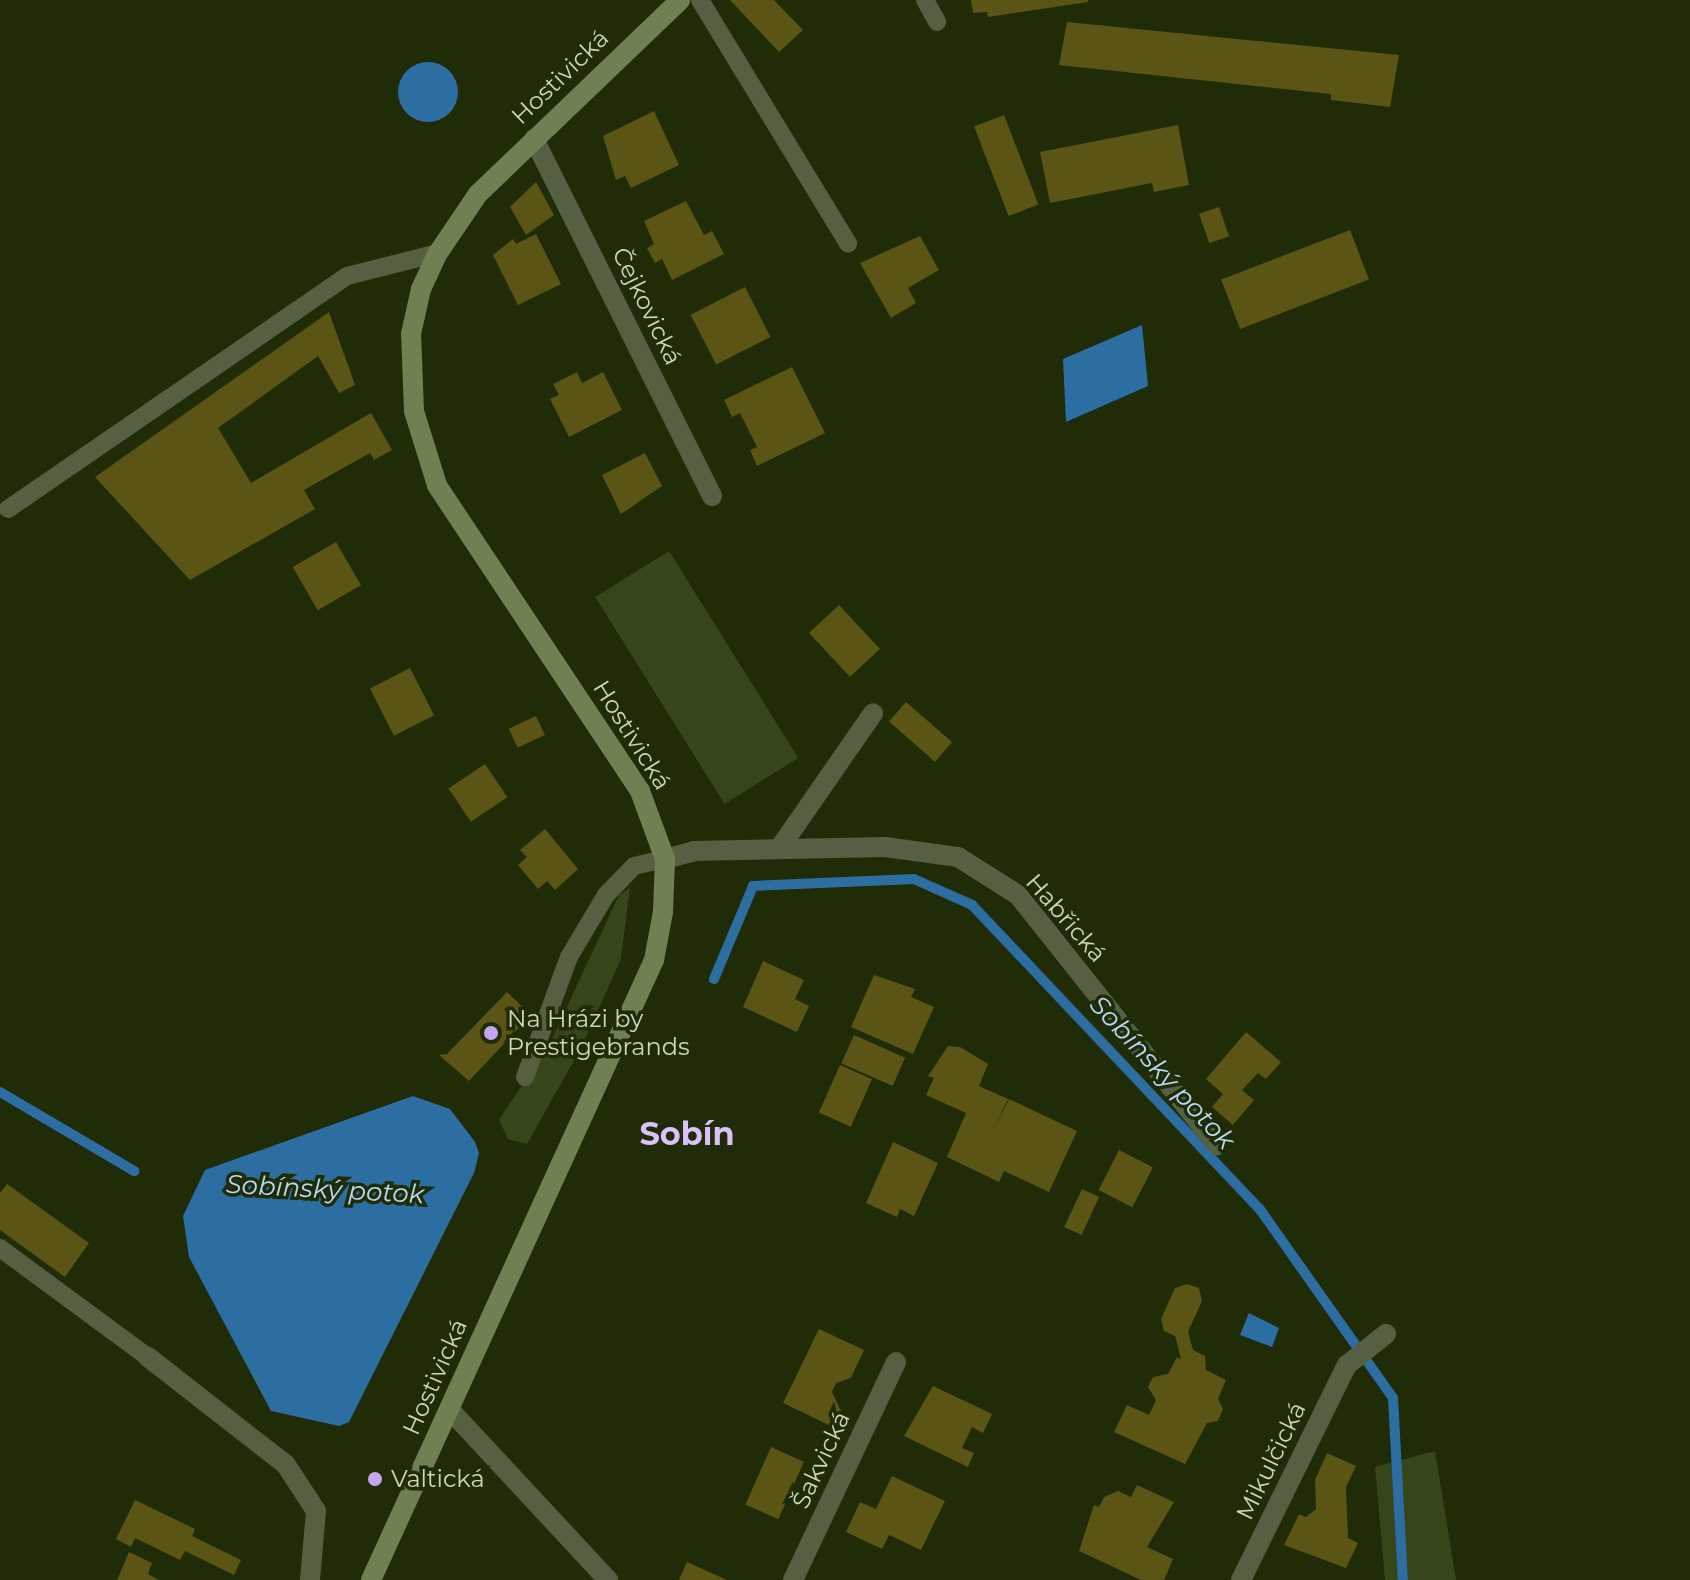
<!DOCTYPE html>
<meta charset="utf-8">
<style>
body{margin:0}
#map{position:relative;width:1690px;height:1580px;overflow:hidden;background:#202b08;font-family:Montserrat,sans-serif}
div>[style]{position:absolute}
[style*='--x']{left:calc(var(--x)*1px);top:calc(var(--y)*1px);width:calc(var(--w)*1px);rotate:calc(var(--a)*1deg)}
.green>*{inset:0;background:#36451a;transform-origin:0 0}
.water>*{inset:0;background:#2c6ea1}
.round{border-radius:50%}
.stream>*{height:10px;margin:-5px;padding:0 5px;transform-origin:5px;border-radius:5px;background:#2c6ea1}
.building>*{inset:0;background:#5a5514;transform-origin:0 0}
.lane>*{height:18px;margin:-9px;padding:0 9px;transform-origin:9px;border-radius:9px;background:#556043}
.street>*{height:20px;margin:-10px;padding:0 10px;transform-origin:10px;border-radius:10px;background:#556043}
.secondary>*{height:20px;margin:-10px;padding:0 10px;transform-origin:10px;border-radius:10px;background:#6f8152}
.dots>*{width:22px;height:22px;translate:-50% -50%;box-sizing:border-box;border:4px solid #202b08;border-radius:50%}
span{translate:-50% -50%;white-space:nowrap;text-align:center;line-height:1.15;-webkit-text-stroke:7px #202b08;paint-order:stroke}
.street-label{font-size:24px;color:#cbd8b6}
.poi-label{font-size:24px;color:#cbd8b6}
.left{translate:0 -50%;text-align:left}
.water-label{font-size:26px;color:#b8d9f6;font-style:italic}
.district-label{font-size:32px;color:#dac1f9;font-weight:700}
</style>
<div id="map">
<div class="green">
<i style="left:669px;top:551px;width:244px;height:87px;rotate:58deg"></i>
<i style="clip-path:polygon(630px 888px,621px 959px,581px 1048px,527px 1144px,508px 1139px,499px 1120px,551px 1041px,619px 895px)"></i>
<i style="clip-path:polygon(1435px 1451px,1456px 1580px,1385px 1580px,1375px 1467px)"></i>
</div>
<div class="water">
<i class="round" style="left:398px;top:62px;width:60px;height:60px"></i>
<i style="clip-path:polygon(1142px 325px,1148px 386px,1066px 422px,1063px 359px)"></i>
<i style="clip-path:polygon(413px 1096px,450px 1109px,475px 1142px,479px 1153px,474px 1173px,349px 1422px,339px 1426px,271px 1411px,189px 1257px,183px 1216px,205px 1170px)"></i>
<i style="clip-path:polygon(1249px 1313px,1279px 1328px,1272px 1347px,1240px 1335px)"></i>
</div>
<div class="stream">
<i style="--x:714;--y:979;--w:101;--a:-67.2"></i>
<i style="--x:753;--y:886;--w:161;--a:-2.5"></i>
<i style="--x:914;--y:879;--w:64;--a:24.1"></i>
<i style="--x:972;--y:905;--w:417;--a:46.6"></i>
<i style="--x:1259;--y:1208;--w:232;--a:54.8"></i>
<i style="--x:1393;--y:1398;--w:182;--a:86.9"></i>
<i style="--x:0;--y:1092;--w:156;--a:30.5"></i>
</div>
<div class="building">
<i style="clip-path:polygon(730px 0,774px 0,803px 30px,779px 52px)"></i>
<i style="clip-path:polygon(971px 0,1088px 0,1088px 2px,988px 17px,987px 12px,973px 13px)"></i>
<i style="clip-path:polygon(1067px 22px,1399px 55px,1390px 107px,1331px 100px,1331px 94px,1059px 65px)"></i>
<i style="clip-path:polygon(654px 111px,679px 165px,631px 188px,625px 176px,616px 180px,603px 136px)"></i>
<i style="left:1004px;top:115px;width:96px;height:32px;rotate:69deg"></i>
<i style="clip-path:polygon(1178px 125px,1189px 185px,1154px 192px,1152px 183px,1050px 203px,1040px 152px)"></i>
<i style="clip-path:polygon(536px 182px,554px 215px,526px 235px,510px 207px)"></i>
<i style="clip-path:polygon(686px 201px,704px 235px,712px 231px,724px 254px,672px 280px,662px 259px,655px 263px,647px 248px,654px 244px,644px 221px)"></i>
<i style="left:1219px;top:207px;width:31px;height:21px;rotate:71deg"></i>
<i style="left:1350px;top:230px;width:53px;height:138px;rotate:69deg"></i>
<i style="clip-path:polygon(536px 234px,561px 284px,518px 305px,493px 255px,513px 239px,516px 244px)"></i>
<i style="clip-path:polygon(920px 236px,939px 270px,908px 288px,916px 303px,891px 318px,860px 263px)"></i>
<i style="left:745px;top:287px;width:56px;height:61px;rotate:63deg"></i>
<i style="clip-path:polygon(329px 312px,355px 385px,339px 393px,318px 356px,218px 428px,251px 483px,371px 413px,392px 450px,374px 460px,370px 453px,304px 490px,315px 509px,190px 580px,95px 477px)"></i>
<i style="clip-path:polygon(792px 367px,825px 433px,757px 466px,750px 450px,757px 447px,740px 413px,732px 417px,724px 400px)"></i>
<i style="clip-path:polygon(577px 372px,582px 383px,603px 372px,622px 410px,569px 437px,550px 399px,559px 395px,553px 384px)"></i>
<i style="clip-path:polygon(645px 453px,662px 486px,621px 514px,602px 475px)"></i>
<i style="left:336px;top:542px;width:50px;height:50px;rotate:60deg"></i>
<i style="left:839px;top:605px;width:60px;height:41px;rotate:47deg"></i>
<i style="left:410px;top:668px;width:53px;height:45px;rotate:63deg"></i>
<i style="left:906px;top:702px;width:61px;height:26px;rotate:41deg"></i>
<i style="left:536px;top:716px;width:21px;height:30px;rotate:65deg"></i>
<i style="left:485px;top:764px;width:40px;height:44px;rotate:56deg"></i>
<i style="clip-path:polygon(545px 829px,578px 869px,555px 890px,547px 881px,538px 889px,518px 865px,527px 857px,520px 850px)"></i>
<i style="clip-path:polygon(763px 961px,804px 980px,795px 999px,809px 1006px,797px 1032px,743px 1007px)"></i>
<i style="clip-path:polygon(874px 975px,915px 989px,911px 997px,934px 1007px,913px 1054px,851px 1027px)"></i>
<i style="clip-path:polygon(507px 992px,531px 1015px,469px 1081px,439px 1055px,447px 1054px)"></i>
<i style="clip-path:polygon(1246px 1032px,1281px 1062px,1266px 1079px,1258px 1073px,1242px 1090px,1254px 1100px,1233px 1125px,1212px 1107px,1223px 1094px,1206px 1079px)"></i>
<i style="left:854px;top:1035px;width:56px;height:31px;rotate:24deg"></i>
<i style="clip-path:polygon(948px 1046px,960px 1047px,988px 1064px,979px 1086px,1008px 1099px,993px 1131px,1009px 1099px,1077px 1131px,1049px 1192px,1004px 1171px,999px 1182px,947px 1157px,966px 1113px,926px 1095px,934px 1078px,928px 1076px)"></i>
<i style="left:840px;top:1065px;width:35px;height:52px;rotate:24deg"></i>
<i style="clip-path:polygon(893px 1142px,938px 1163px,914px 1216px,900px 1209px,897px 1217px,866px 1203px)"></i>
<i style="left:1119px;top:1150px;width:38px;height:45px;rotate:27deg"></i>
<i style="clip-path:polygon(7px 1184px,89px 1243px,65px 1277px,0 1230px,0 1193px)"></i>
<i style="left:1082px;top:1189px;width:19px;height:42px;rotate:25deg"></i>
<i style="clip-path:polygon(1187px 1284px,1199px 1288px,1202px 1301px,1188px 1332px,1193px 1350px,1205px 1356px,1206px 1370px,1226px 1380px,1218px 1399px,1223px 1409px,1218px 1421px,1207px 1423px,1185px 1464px,1114px 1432px,1127px 1405px,1149px 1415px,1156px 1400px,1148px 1387px,1153px 1377px,1168px 1374px,1177px 1357px,1181px 1359px,1175px 1336px,1164px 1331px,1161px 1319px,1175px 1288px)"></i>
<i style="clip-path:polygon(819px 1329px,864px 1350px,851px 1378px,836px 1383px,832px 1392px,841px 1411px,833px 1427px,783px 1403px)"></i>
<i style="clip-path:polygon(933px 1386px,992px 1414px,983px 1433px,972px 1427px,962px 1448px,974px 1453px,968px 1467px,904px 1436px)"></i>
<i style="left:771px;top:1447px;width:36px;height:63px;rotate:24deg"></i>
<i style="clip-path:polygon(1327px 1453px,1356px 1466px,1346px 1487px,1348px 1538px,1358px 1543px,1346px 1568px,1284px 1545px,1299px 1514px,1306px 1517px,1316px 1509px,1315px 1480px)"></i>
<i style="clip-path:polygon(892px 1476px,945px 1501px,921px 1550px,889px 1535px,882px 1549px,846px 1532px,860px 1502px,876px 1509px)"></i>
<i style="clip-path:polygon(1137px 1485px,1174px 1502px,1147px 1547px,1173px 1559px,1164px 1580px,1141px 1580px,1079px 1551px,1094px 1505px,1099px 1507px,1104px 1497px,1118px 1491px,1131px 1497px)"></i>
<i style="clip-path:polygon(135px 1500px,195px 1529px,192px 1536px,241px 1560px,234px 1575px,185px 1551px,180px 1560px,135px 1538px,131px 1547px,116px 1539px)"></i>
<i style="clip-path:polygon(129px 1552px,152px 1563px,148px 1574px,159px 1580px,117px 1580px)"></i>
<i style="clip-path:polygon(687px 1562px,727px 1580px,679px 1580px)"></i>
</div>
<div class="lane">
<i style="--x:700;--y:0;--w:285;--a:58.7"></i>
<i style="--x:925;--y:0;--w:25;--a:61"></i>
<i style="--x:8;--y:509;--w:411;--a:-34.5"></i>
<i style="--x:347;--y:276;--w:94;--a:-14.2"></i>
<i style="--x:525;--y:1077;--w:128;--a:-69.9"></i>
<i style="--x:569;--y:957;--w:72;--a:-59.2"></i>
<i style="--x:606;--y:895;--w:40;--a:-46"></i>
<i style="--x:634;--y:866;--w:32;--a:-13"></i>
<i style="--x:0;--y:1248;--w:184;--a:36.4"></i>
</div>
<div class="street">
<i style="--x:534;--y:139;--w:399;--a:63.5"></i>
<i style="--x:779;--y:849;--w:165;--a:-55.3"></i>
<i style="--x:665;--y:859;--w:30;--a:-15"></i>
<i style="--x:694;--y:851;--w:191;--a:-1.2"></i>
<i style="--x:885;--y:847;--w:74;--a:7.8"></i>
<i style="--x:958;--y:857;--w:71;--a:32.3"></i>
<i style="--x:1018;--y:895;--w:320;--a:51.5"></i>
<i style="--x:148;--y:1357;--w:175;--a:38"></i>
<i style="--x:286;--y:1465;--w:55;--a:56.9"></i>
<i style="--x:316;--y:1511;--w:69;--a:95"></i>
<i style="--x:451;--y:1411;--w:231;--a:47.1"></i>
<i style="--x:793;--y:1580;--w:241;--a:-64.7"></i>
<i style="--x:1241;--y:1580;--w:240;--a:-63.8"></i>
<i style="--x:1347;--y:1365;--w:50;--a:-38.5"></i>
</div>
<div class="secondary">
<i style="--x:371;--y:1580;--w:682;--a:-65.47"></i>
<i style="--x:654;--y:960;--w:49;--a:-79.4"></i>
<i style="--x:663;--y:912;--w:53;--a:-87.8"></i>
<i style="--x:665;--y:859;--w:72;--a:-110.2"></i>
<i style="--x:640;--y:791;--w:367;--a:-123.6"></i>
<i style="--x:437;--y:485;--w:77;--a:-107.3"></i>
<i style="--x:414;--y:411;--w:77;--a:-92.2"></i>
<i style="--x:411;--y:334;--w:46;--a:-77.5"></i>
<i style="--x:421;--y:289;--w:40;--a:-65"></i>
<i style="--x:438;--y:253;--w:71;--a:-55.9"></i>
<i style="--x:478;--y:194;--w:280;--a:-43.8"></i>
</div>
<div class="dots">
<i style="left:491px;top:1033px;background:#c7a6ef"></i>
<i style="left:375px;top:1479px;background:#c7a6ef"></i>
</div>
<div class="street-label">
<span style="left:560px;top:77px;rotate:-44deg">Hostivická</span>
<span style="left:647px;top:306px;rotate:64deg">Čejkovická</span>
<span style="left:632px;top:735px;rotate:58deg">Hostivická</span>
<span style="left:1066px;top:918px;rotate:49deg">Habřická</span>
<span style="left:435px;top:1377px;rotate:-66deg">Hostivická</span>
<span style="left:821px;top:1460px;rotate:-65deg">Šakvická</span>
<span style="left:1271px;top:1461px;rotate:-64deg">Mikulčická</span>
</div>
<div class="poi-label">
<span class="left" style="left:507px;top:1033px">Na Hrázi by<br>Prestigebrands</span>
<span class="left" style="left:391px;top:1479px">Valtická</span>
</div>
<div class="water-label">
<span style="left:1162px;top:1073px;rotate:47deg">Sobínský potok</span>
<span style="left:325px;top:1190px;rotate:3deg">Sobínský potok</span>
</div>
<div class="district-label">
<span style="left:687px;top:1134px">Sobín</span>
</div>
</div>
